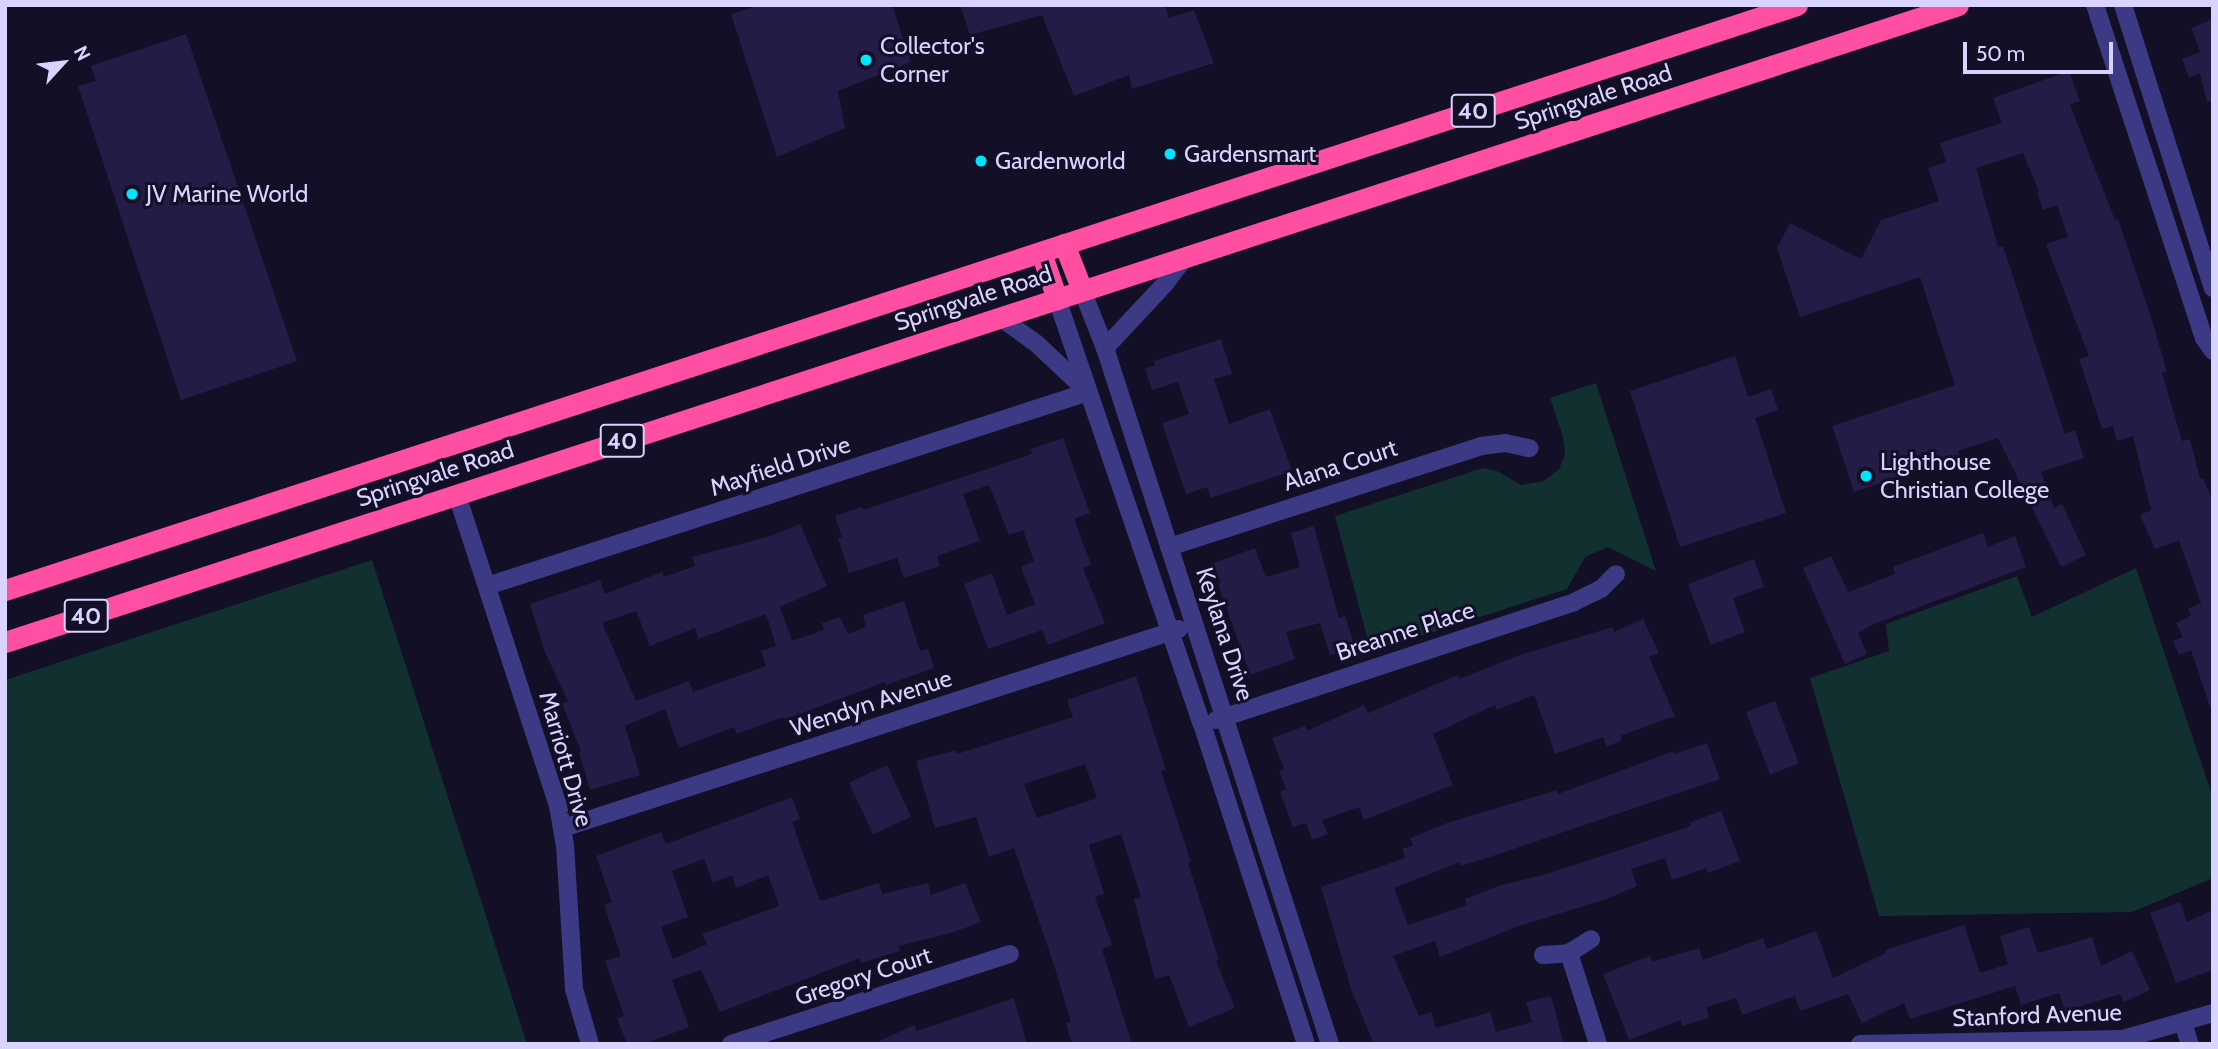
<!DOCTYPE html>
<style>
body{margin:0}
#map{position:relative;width:2218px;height:1049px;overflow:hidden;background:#130f26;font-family:Cabin,sans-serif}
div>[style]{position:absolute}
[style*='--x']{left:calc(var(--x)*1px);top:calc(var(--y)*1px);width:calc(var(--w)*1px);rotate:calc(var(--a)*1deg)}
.green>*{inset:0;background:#12302f}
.building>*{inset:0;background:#241b47;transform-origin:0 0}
.minor>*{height:18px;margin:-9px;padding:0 9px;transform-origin:9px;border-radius:9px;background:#3d3a85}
.highway>*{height:21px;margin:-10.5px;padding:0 10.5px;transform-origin:10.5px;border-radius:10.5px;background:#ff4fa3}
.dots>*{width:19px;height:19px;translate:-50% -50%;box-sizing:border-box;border:4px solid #130f26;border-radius:50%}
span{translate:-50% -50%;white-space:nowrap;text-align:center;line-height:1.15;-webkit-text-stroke:6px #130f26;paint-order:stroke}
.shield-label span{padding:2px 5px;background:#130f26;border:2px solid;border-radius:5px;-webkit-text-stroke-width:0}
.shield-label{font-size:23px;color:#d9d4ff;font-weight:700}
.poi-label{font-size:24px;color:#d9d4ff}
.left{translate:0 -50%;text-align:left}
.street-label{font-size:24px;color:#d9d4ff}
.frame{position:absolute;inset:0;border:7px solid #d9d4ff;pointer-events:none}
.north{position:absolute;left:28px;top:28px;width:70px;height:70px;-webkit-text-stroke:5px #130f26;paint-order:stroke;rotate:63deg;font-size:19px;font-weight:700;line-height:28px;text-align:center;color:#d9d4ff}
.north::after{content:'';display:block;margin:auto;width:24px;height:32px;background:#d9d4ff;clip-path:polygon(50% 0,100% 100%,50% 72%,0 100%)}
.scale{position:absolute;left:1963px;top:42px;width:150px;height:32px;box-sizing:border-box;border:4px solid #d9d4ff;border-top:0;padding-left:9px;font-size:21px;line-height:24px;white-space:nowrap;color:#d9d4ff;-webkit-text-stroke:5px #130f26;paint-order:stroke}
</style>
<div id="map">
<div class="green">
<i style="clip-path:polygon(1596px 383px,1656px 571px,1608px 547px,1585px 557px,1567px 589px,1371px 652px,1335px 516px,1483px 468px,1497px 471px,1521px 485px,1544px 481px,1559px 469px,1565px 455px,1563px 437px,1550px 398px)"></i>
<i style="clip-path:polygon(372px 560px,527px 1044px,5px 1044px,5px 680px)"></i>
<i style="clip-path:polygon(2136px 568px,2213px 798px,2213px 878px,2132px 912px,1879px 916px,1810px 678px,1889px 651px,1886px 624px,2017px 576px,2032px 617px)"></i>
</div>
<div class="building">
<i style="clip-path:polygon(760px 5px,892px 5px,911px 62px,838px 91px,845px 128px,777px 157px,731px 14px)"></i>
<i style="clip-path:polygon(960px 5px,1165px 5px,1169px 18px,1194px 10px,1214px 63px,1132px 89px,1129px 75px,1074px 96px,1042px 15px,970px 35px)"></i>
<i style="clip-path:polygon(2213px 19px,2213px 101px,2207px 102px,2200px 73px,2189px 78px,2182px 59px,2200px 52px,2191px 28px)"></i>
<i style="clip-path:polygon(186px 34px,297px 361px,181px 400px,78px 86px,96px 81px,91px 66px)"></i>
<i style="clip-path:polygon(2069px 71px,2080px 101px,2070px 105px,2115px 220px,2118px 219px,2151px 317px,2167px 372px,2162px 373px,2182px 441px,2190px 439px,2200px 479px,2203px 478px,2213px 501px,2213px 706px,2210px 707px,2191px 650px,2179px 655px,2173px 641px,2183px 637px,2176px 623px,2191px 616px,2188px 609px,2201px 603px,2179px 540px,2155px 549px,2140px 515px,2151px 510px,2133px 436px,2117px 441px,2113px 426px,2102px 429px,2079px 359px,2089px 356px,2046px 244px,2068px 237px,2057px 205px,2043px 210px,2037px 192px,2039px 191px,2023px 153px,1976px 168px,1998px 247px,2003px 246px,2065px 434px,2075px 430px,2084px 458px,2041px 472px,2054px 508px,2062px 504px,2086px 555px,2061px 567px,1998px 438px,1958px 451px,1959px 456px,1854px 492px,1832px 426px,1955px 385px,1920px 277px,1800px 317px,1777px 248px,1790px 223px,1861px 259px,1881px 220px,1939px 201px,1928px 168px,1946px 162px,1940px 143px,2002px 123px,1993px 98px)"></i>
<i style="clip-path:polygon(1221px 339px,1232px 374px,1214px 379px,1229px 424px,1270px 409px,1292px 471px,1211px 498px,1207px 487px,1186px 494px,1162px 423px,1189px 414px,1178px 382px,1152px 390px,1145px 369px,1155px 365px,1154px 361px)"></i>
<i style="clip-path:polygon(1735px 356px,1748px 397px,1771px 389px,1778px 410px,1755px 418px,1786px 513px,1680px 547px,1630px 391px)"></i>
<i style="clip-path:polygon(1063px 438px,1090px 513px,1074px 519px,1091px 564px,1083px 568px,1105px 623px,1048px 645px,1042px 630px,988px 649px,964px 584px,992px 573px,1007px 615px,1035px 604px,1021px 567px,1034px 561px,1023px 530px,1009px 535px,989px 485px,963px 494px,980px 541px,937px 556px,940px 566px,904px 578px,897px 558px,849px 573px,838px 538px,842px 537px,835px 516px,862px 507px,863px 510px,1032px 454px,1031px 449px)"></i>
<i style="clip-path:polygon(evenodd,800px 524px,827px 586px,780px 607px,792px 641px,824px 630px,822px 623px,840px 617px,848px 634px,866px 627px,863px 615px,904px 601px,920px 651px,928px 649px,934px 668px,886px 685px,885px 682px,784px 720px,783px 717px,737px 734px,734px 727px,679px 748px,665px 709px,625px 726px,640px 775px,590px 790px,579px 752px,581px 751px,562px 704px,568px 701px,545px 652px,530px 604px,600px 580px,605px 594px,662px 572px,664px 577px,695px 566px,692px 557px,771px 536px,800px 524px,636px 611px,650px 646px,695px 628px,698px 639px,766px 614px,776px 646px,761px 651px,766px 666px,693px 692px,689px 681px,636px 701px,602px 623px,636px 611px)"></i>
<i style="clip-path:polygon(1314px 526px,1339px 618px,1345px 616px,1355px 647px,1330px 655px,1320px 623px,1286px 632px,1295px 659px,1250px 675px,1211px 564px,1255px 548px,1266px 577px,1300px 567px,1291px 533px)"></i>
<i style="clip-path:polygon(1983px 533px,1988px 547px,2015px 536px,2026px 567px,1874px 624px,1858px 633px,1867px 654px,1845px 664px,1803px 568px,1831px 556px,1848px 592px,1895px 574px,1893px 567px)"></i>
<i style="clip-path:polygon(1754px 559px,1764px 587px,1733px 598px,1745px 632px,1711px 645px,1688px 584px)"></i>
<i style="clip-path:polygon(1643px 619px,1659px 653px,1649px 657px,1675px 716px,1620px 736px,1622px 740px,1607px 747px,1603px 737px,1555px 754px,1534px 695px,1497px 710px,1495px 705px,1433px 734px,1453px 785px,1364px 820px,1359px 807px,1322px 820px,1328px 834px,1312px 840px,1306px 823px,1293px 827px,1280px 792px,1286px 789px,1279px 771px,1284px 769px,1272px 738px,1305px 726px,1307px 731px,1364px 705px,1368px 713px,1458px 675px,1459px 679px,1520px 655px,1613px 627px,1614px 632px)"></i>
<i style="clip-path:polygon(evenodd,1136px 676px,1166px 770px,1161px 771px,1191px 862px,1188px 863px,1219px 960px,1216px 961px,1235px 1008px,1189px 1027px,1169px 975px,1155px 979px,1134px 899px,1141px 897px,1121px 834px,1089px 845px,1104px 894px,1095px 897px,1112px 945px,1102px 949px,1132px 1044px,1072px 1044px,1066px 1023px,1071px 1022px,1054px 965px,1014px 848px,989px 857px,976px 817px,935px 828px,916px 761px,956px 750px,957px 754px,1073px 717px,1067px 700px,1136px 676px,1085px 764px,1097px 798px,1037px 818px,1024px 784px,1085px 764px)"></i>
<i style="left:1775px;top:701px;width:67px;height:31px;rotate:69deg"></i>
<i style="clip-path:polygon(1707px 743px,1720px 779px,1499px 854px,1461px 866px,1460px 862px,1394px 888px,1408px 925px,1467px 905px,1465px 899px,1501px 885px,1543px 875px,1605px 855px,1691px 826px,1689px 823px,1721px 811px,1740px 861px,1708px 873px,1706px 868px,1672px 880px,1665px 858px,1631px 869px,1637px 886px,1607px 899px,1519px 926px,1440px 957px,1435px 941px,1393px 956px,1419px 1016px,1431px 1012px,1436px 1028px,1490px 1012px,1496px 1032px,1532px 1022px,1526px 1002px,1551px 996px,1564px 1044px,1374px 1044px,1352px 992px,1321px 887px,1405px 858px,1402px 849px,1413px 845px,1410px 838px,1447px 823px,1557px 790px,1558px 794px,1674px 751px,1675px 754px)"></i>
<i style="left:887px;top:765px;width:57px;height:42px;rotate:65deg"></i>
<i style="clip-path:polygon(evenodd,792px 797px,800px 819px,792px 822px,820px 901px,879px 883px,882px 894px,928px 883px,931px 895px,965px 883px,981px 922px,954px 932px,899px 946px,900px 951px,861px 963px,860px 958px,720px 1012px,701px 970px,672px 980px,689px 1027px,644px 1044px,627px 1044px,617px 1018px,624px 1016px,605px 961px,621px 956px,604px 905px,612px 902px,596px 856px,661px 832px,666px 844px,792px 797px,704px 859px,713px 883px,732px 875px,736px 888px,768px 875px,779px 906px,702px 934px,707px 944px,673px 959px,661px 927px,688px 917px,672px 871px,704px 859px)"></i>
<i style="clip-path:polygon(2180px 902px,2187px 922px,2213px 910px,2213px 970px,2176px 983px,2150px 913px)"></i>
<i style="clip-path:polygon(1964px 925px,1980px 973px,2008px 964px,2000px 936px,2029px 927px,2038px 953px,2092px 937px,2101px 966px,2132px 951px,2150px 990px,2124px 1002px,2120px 994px,2065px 1011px,2059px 993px,2021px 1005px,2015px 986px,1910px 1019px,1904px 1003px,1862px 1023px,1848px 994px,1800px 1011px,1795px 996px,1742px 1015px,1736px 998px,1706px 1007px,1709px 1018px,1682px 1026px,1681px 1020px,1629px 1040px,1603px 974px,1650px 956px,1652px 962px,1699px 948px,1703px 960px,1763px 938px,1767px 949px,1816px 931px,1833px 978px,1886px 953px,1885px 950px)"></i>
<i style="clip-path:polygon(1014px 998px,1027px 1044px,873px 1044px,914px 1025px,917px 1031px)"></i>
</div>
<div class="minor">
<i style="--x:2095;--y:5;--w:350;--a:71.9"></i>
<i style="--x:2204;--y:338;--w:16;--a:55"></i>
<i style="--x:2123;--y:5;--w:297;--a:72.4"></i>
<i style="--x:1082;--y:290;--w:62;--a:68.4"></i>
<i style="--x:1105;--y:348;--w:731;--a:72.09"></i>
<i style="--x:1057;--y:299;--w:449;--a:71.2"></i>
<i style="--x:1202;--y:724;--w:336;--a:72"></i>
<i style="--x:1001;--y:318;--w:44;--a:35.8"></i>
<i style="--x:1037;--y:344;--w:70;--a:43.3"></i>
<i style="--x:1105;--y:348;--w:86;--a:-46.9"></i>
<i style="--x:1164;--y:285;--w:35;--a:-53"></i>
<i style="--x:457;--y:495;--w:327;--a:72"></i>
<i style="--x:558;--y:806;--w:40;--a:80"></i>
<i style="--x:565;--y:845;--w:144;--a:86.4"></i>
<i style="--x:574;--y:989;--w:57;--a:73.8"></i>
<i style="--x:1169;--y:547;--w:328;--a:-17.9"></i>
<i style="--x:1481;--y:446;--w:24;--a:-7"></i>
<i style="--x:1505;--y:443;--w:25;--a:12"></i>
<i style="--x:487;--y:586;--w:632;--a:-17.89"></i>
<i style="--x:1216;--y:720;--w:377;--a:-18.2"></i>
<i style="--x:1574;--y:602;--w:30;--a:-26"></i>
<i style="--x:1601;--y:589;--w:21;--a:-45"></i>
<i style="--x:563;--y:828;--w:647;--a:-17.9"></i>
<i style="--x:1569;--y:953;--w:96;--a:72.3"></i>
<i style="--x:1543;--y:955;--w:26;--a:-4"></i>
<i style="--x:1569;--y:953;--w:26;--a:-32"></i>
<i style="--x:2183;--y:1023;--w:22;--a:72"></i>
<i style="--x:731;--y:1044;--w:293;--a:-17.9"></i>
<i style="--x:1860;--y:1044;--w:263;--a:-1.1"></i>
<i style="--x:2123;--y:1039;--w:94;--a:-16.1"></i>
</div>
<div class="highway">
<i style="--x:1064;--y:244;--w:49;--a:68.6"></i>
<i style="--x:1041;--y:252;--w:50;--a:71.2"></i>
<i style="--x:5;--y:590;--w:1885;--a:-18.08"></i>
<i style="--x:5;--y:642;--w:2054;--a:-18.06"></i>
</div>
<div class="dots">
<i style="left:866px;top:60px;background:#00e5ff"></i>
<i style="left:1170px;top:154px;background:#00e5ff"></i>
<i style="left:981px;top:161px;background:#00e5ff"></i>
<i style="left:132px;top:194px;background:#00e5ff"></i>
<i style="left:1866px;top:476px;background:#00e5ff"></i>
</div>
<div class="shield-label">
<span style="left:1473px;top:111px">40</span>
<span style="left:622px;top:441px">40</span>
<span style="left:86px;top:616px">40</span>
</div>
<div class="poi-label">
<span class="left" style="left:880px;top:60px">Collector's<br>Corner</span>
<span class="left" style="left:1184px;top:154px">Gardensmart</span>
<span class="left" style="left:995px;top:161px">Gardenworld</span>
<span class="left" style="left:146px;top:194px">JV Marine World</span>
<span class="left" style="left:1880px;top:476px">Lighthouse<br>Christian College</span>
</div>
<div class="street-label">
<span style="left:1593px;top:97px;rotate:-18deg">Springvale Road</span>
<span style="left:973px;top:298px;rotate:-18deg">Springvale Road</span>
<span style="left:1340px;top:465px;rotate:-18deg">Alana Court</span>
<span style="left:780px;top:466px;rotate:-18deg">Mayfield Drive</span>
<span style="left:435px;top:474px;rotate:-18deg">Springvale Road</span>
<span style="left:1405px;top:631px;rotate:-18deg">Breanne Place</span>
<span style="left:1225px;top:634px;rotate:72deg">Keylana Drive</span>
<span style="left:871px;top:703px;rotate:-18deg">Wendyn Avenue</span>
<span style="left:566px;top:759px;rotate:74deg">Marriott Drive</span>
<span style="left:863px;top:976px;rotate:-18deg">Gregory Court</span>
<span style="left:2037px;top:1015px;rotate:-2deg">Stanford Avenue</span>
</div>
<div class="frame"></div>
<div class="north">N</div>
<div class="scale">50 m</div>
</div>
